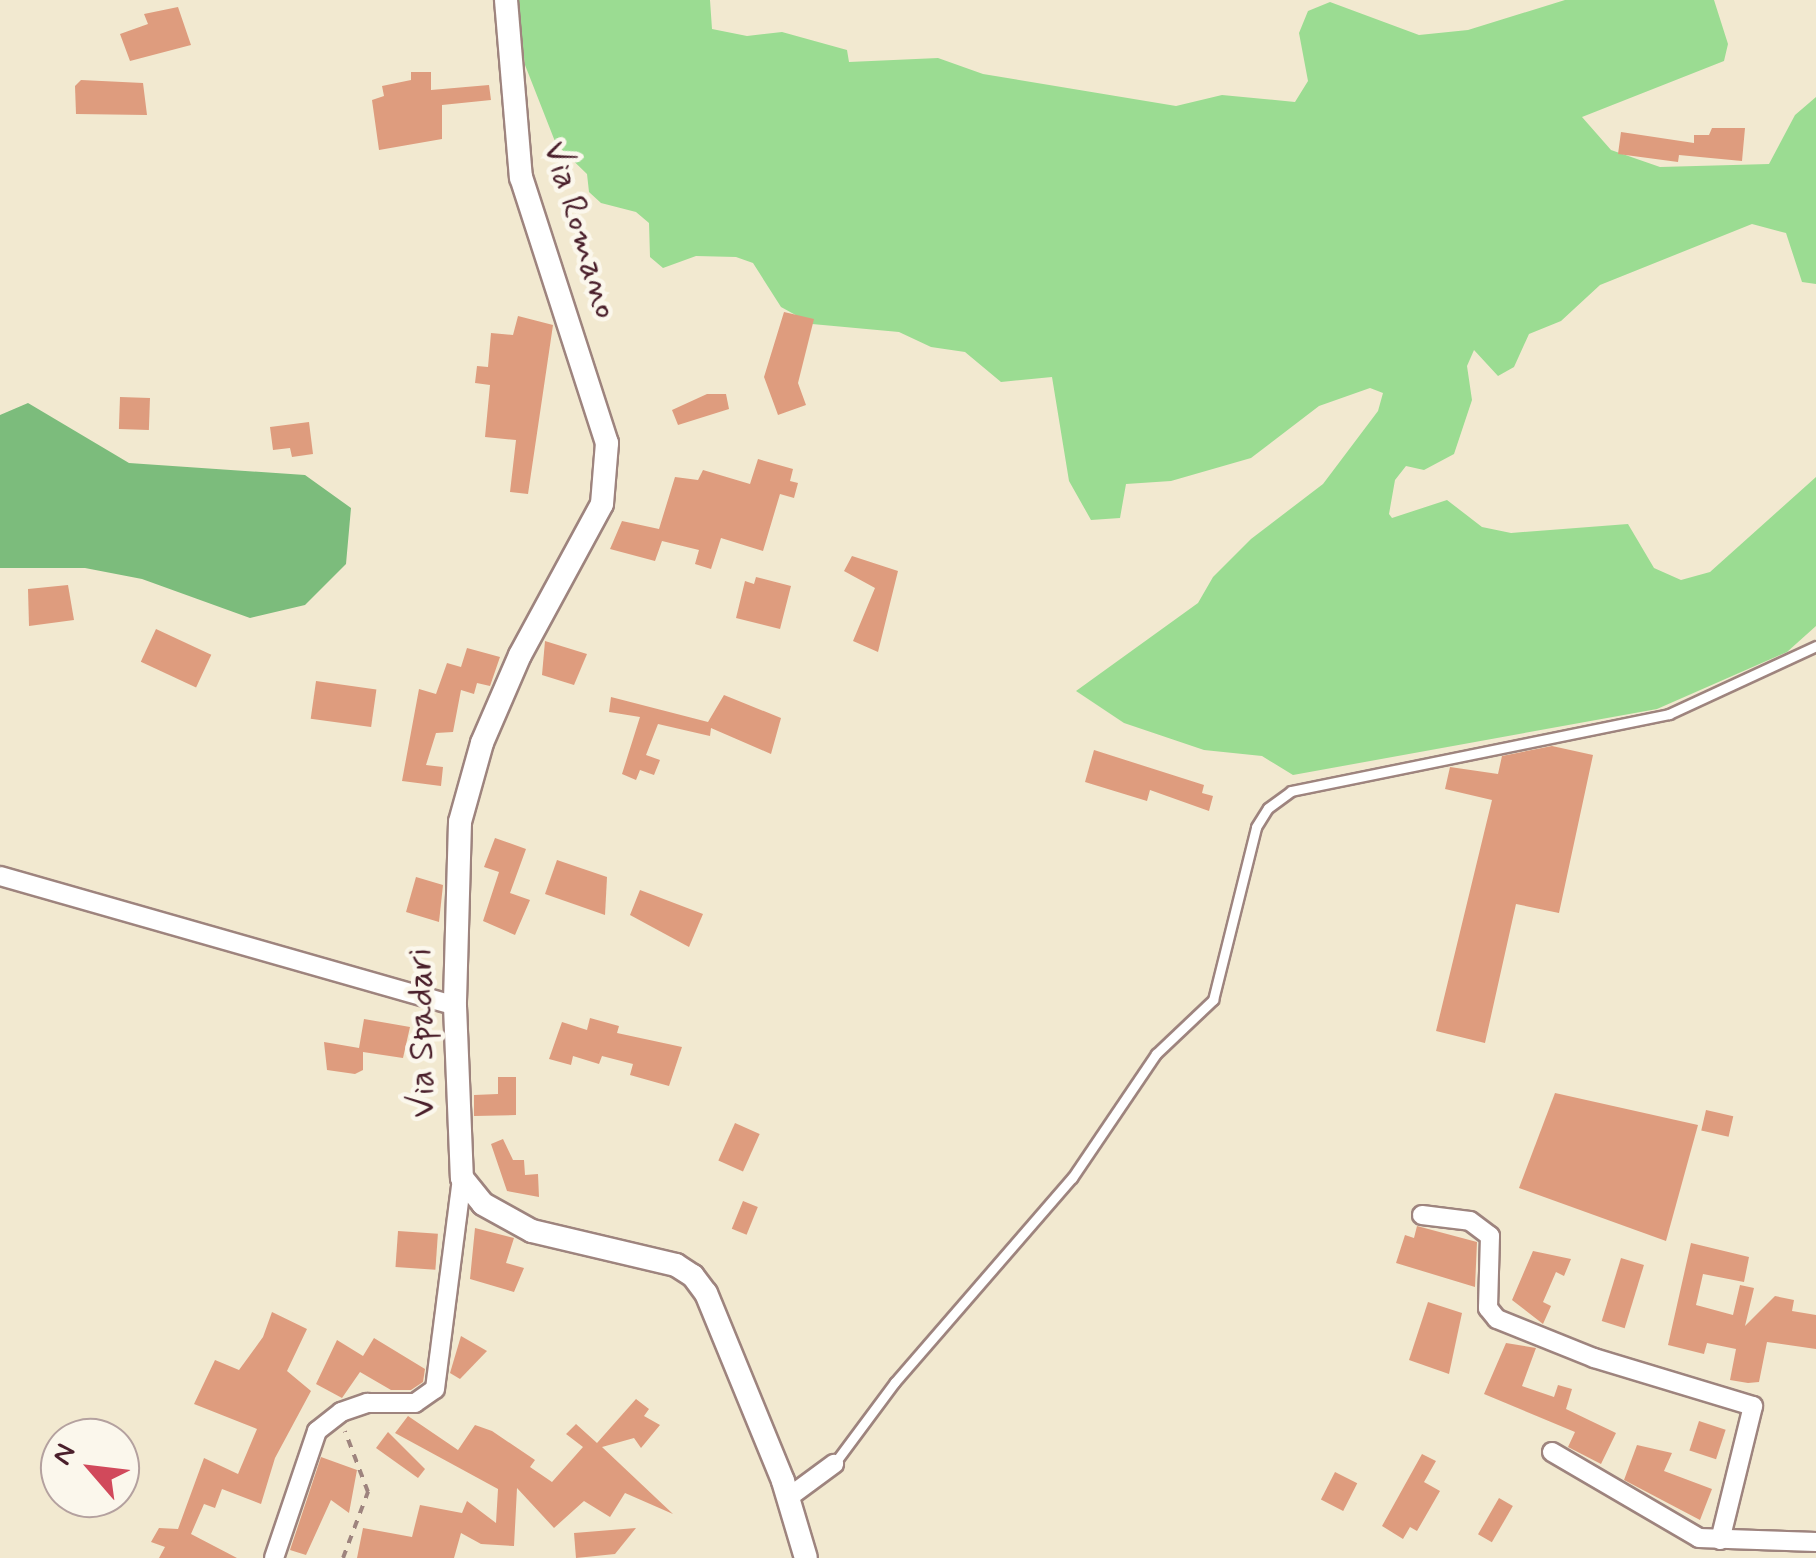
<!DOCTYPE html>
<style>
body{margin:0}
#map{position:relative;width:1816px;height:1558px;overflow:hidden;background:#f2e9d0;font-family:Mynerve,sans-serif}
div>[style]{position:absolute}
[style*='--x']{left:calc(var(--x)*1px);top:calc(var(--y)*1px);width:calc(var(--w)*1px);rotate:calc(var(--a)*1deg)}
.green>*{inset:0;background:#9bdc92}
.forest>*{inset:0;background:#7cbc7c}
.building>*{inset:0;background:#de9c7e;transform-origin:0 0}
.path>*{height:4px;margin-top:-2px;transform-origin:0;background:repeating-linear-gradient(90deg,#9e847e 0 8px,transparent 0 16px)}
.roads{filter:drop-shadow(2px 0 #9e847e) drop-shadow(-2px 0 #9e847e) drop-shadow(0 2px #9e847e) drop-shadow(0 -2px #9e847e)}
.service>*{height:9px;margin:-4.5px;padding:0 4.5px;transform-origin:4.5px;border-radius:4.5px;background:#fff}
.minor>*{height:18px;margin:-9px;padding:0 9px;transform-origin:9px;border-radius:9px;background:#fff}
.tertiary>*{height:22px;margin:-11px;padding:0 11px;transform-origin:11px;border-radius:11px;background:#fff}
span{translate:-50% -50%;white-space:nowrap;text-align:center;line-height:1.15;-webkit-text-stroke:9px #fbf7ec;paint-order:stroke}
.street-label{font-size:35px;color:#4a1f2b}
.north{position:absolute;left:40px;top:1418px;width:100px;height:100px;box-sizing:border-box;background:#fbf7ec;border:2px solid #b4a19f;border-radius:50%;rotate:298deg;font-size:28px;font-weight:700;line-height:40px;text-align:center;color:#4a1f2b}
.north::after{content:'';display:block;margin:auto;width:35px;height:45px;background:#d1495b;clip-path:polygon(50% 0,100% 100%,50% 72%,0 100%)}
</style>
<div id="map">
<div class="green">
<i style="clip-path:polygon(516px 0,710px 0,712px 29px,747px 36px,782px 32px,847px 50px,849px 62px,938px 58px,983px 74px,1176px 106px,1222px 95px,1295px 102px,1308px 81px,1299px 33px,1308px 11px,1330px 2px,1419px 35px,1468px 30px,1565px 0,1714px 0,1728px 44px,1724px 61px,1582px 117px,1611px 150px,1660px 167px,1769px 164px,1795px 115px,1816px 97px,1816px 284px,1802px 282px,1786px 233px,1752px 224px,1600px 285px,1561px 321px,1529px 334px,1514px 367px,1498px 376px,1474px 350px,1467px 366px,1472px 400px,1454px 454px,1424px 470px,1406px 466px,1395px 480px,1389px 514px,1392px 518px,1447px 500px,1482px 527px,1511px 533px,1628px 524px,1654px 568px,1681px 580px,1710px 572px,1816px 477px,1816px 626px,1787px 652px,1657px 709px,1293px 775px,1262px 756px,1204px 750px,1124px 723px,1076px 691px,1198px 603px,1213px 577px,1251px 539px,1323px 484px,1378px 411px,1383px 393px,1370px 388px,1319px 406px,1251px 458px,1171px 481px,1126px 484px,1120px 518px,1091px 520px,1069px 481px,1052px 377px,1001px 382px,965px 352px,931px 347px,899px 332px,812px 324px,781px 307px,753px 263px,736px 257px,696px 256px,663px 268px,650px 257px,649px 223px,636px 212px,601px 203px,589px 192px,587px 174px,556px 144px,525px 65px)"></i>
</div>
<div class="forest">
<i style="clip-path:polygon(28px 403px,129px 463px,305px 475px,351px 508px,346px 564px,305px 605px,250px 618px,142px 579px,85px 568px,0 568px,0 415px)"></i>
</div>
<div class="building">
<i style="clip-path:polygon(178px 7px,191px 45px,130px 61px,120px 34px,148px 24px,144px 14px)"></i>
<i style="clip-path:polygon(411px 72px,431px 72px,431px 90px,489px 85px,491px 100px,442px 105px,442px 139px,379px 150px,372px 100px,384px 96px,382px 86px,411px 80px)"></i>
<i style="clip-path:polygon(81px 80px,143px 83px,147px 115px,76px 114px,75px 86px)"></i>
<i style="clip-path:polygon(1712px 128px,1745px 128px,1742px 161px,1679px 155px,1678px 162px,1618px 154px,1621px 132px,1694px 143px,1694px 135px,1709px 135px)"></i>
<i style="clip-path:polygon(784px 312px,814px 319px,798px 383px,806px 405px,778px 415px,764px 377px)"></i>
<i style="clip-path:polygon(518px 316px,553px 325px,528px 494px,510px 492px,516px 440px,485px 437px,490px 385px,475px 383px,477px 366px,488px 367px,491px 333px,513px 335px)"></i>
<i style="clip-path:polygon(707px 394px,726px 394px,729px 409px,678px 425px,672px 410px)"></i>
<i style="left:120px;top:397px;width:30px;height:32px;rotate:2deg"></i>
<i style="clip-path:polygon(309px 422px,313px 454px,292px 457px,290px 448px,273px 450px,270px 427px)"></i>
<i style="clip-path:polygon(758px 459px,793px 469px,790px 481px,798px 483px,794px 498px,780px 494px,763px 551px,721px 538px,711px 569px,695px 564px,699px 550px,662px 541px,655px 561px,610px 549px,622px 521px,659px 529px,675px 477px,698px 480px,703px 470px,750px 484px)"></i>
<i style="clip-path:polygon(852px 556px,898px 571px,878px 652px,853px 641px,875px 588px,844px 571px)"></i>
<i style="clip-path:polygon(756px 577px,791px 586px,780px 629px,736px 618px,745px 581px,754px 584px)"></i>
<i style="clip-path:polygon(68px 585px,74px 620px,29px 626px,28px 589px)"></i>
<i style="left:156px;top:629px;width:61px;height:36px;rotate:25deg"></i>
<i style="clip-path:polygon(545px 641px,587px 654px,574px 685px,542px 675px)"></i>
<i style="clip-path:polygon(467px 648px,500px 657px,490px 686px,477px 683px,474px 694px,461px 690px,453px 732px,436px 733px,426px 765px,443px 767px,441px 786px,402px 781px,419px 689px,436px 694px,447px 663px,461px 667px)"></i>
<i style="left:316px;top:681px;width:61px;height:38px;rotate:8deg"></i>
<i style="clip-path:polygon(724px 695px,781px 718px,771px 754px,711px 728px,710px 736px,658px 724px,646px 755px,660px 760px,654px 775px,640px 770px,636px 780px,622px 774px,640px 717px,609px 712px,611px 697px,708px 722px)"></i>
<i style="clip-path:polygon(1552px 746px,1593px 755px,1559px 913px,1516px 904px,1485px 1043px,1436px 1031px,1492px 800px,1445px 789px,1450px 767px,1498px 774px,1502px 756px)"></i>
<i style="clip-path:polygon(1094px 750px,1204px 785px,1202px 793px,1213px 796px,1209px 811px,1150px 790px,1147px 801px,1085px 782px)"></i>
<i style="clip-path:polygon(495px 838px,526px 849px,510px 893px,530px 900px,515px 935px,483px 921px,499px 872px,484px 867px)"></i>
<i style="clip-path:polygon(557px 860px,607px 877px,605px 915px,545px 894px)"></i>
<i style="clip-path:polygon(416px 877px,443px 885px,439px 922px,406px 912px)"></i>
<i style="clip-path:polygon(640px 890px,703px 914px,689px 947px,630px 915px)"></i>
<i style="clip-path:polygon(590px 1018px,619px 1026px,617px 1033px,682px 1047px,669px 1086px,630px 1075px,633px 1064px,602px 1056px,599px 1064px,573px 1056px,571px 1065px,549px 1059px,562px 1022px,587px 1030px)"></i>
<i style="clip-path:polygon(364px 1019px,410px 1027px,403px 1058px,363px 1052px,363px 1070px,355px 1074px,327px 1070px,324px 1042px,359px 1048px)"></i>
<i style="clip-path:polygon(498px 1077px,516px 1077px,516px 1115px,474px 1116px,474px 1095px,498px 1094px)"></i>
<i style="clip-path:polygon(1555px 1093px,1698px 1125px,1666px 1241px,1519px 1188px)"></i>
<i style="left:1706px;top:1110px;width:28px;height:21px;rotate:13deg"></i>
<i style="left:735px;top:1123px;width:27px;height:41px;rotate:24deg"></i>
<i style="clip-path:polygon(503px 1139px,513px 1160px,524px 1160px,525px 1175px,538px 1174px,539px 1197px,507px 1191px,491px 1144px)"></i>
<i style="left:743px;top:1201px;width:16px;height:30px;rotate:22deg"></i>
<i style="clip-path:polygon(1417px 1226px,1477px 1242px,1475px 1287px,1396px 1263px,1405px 1235px,1414px 1238px)"></i>
<i style="clip-path:polygon(475px 1228px,514px 1238px,506px 1263px,524px 1268px,514px 1292px,470px 1279px)"></i>
<i style="left:398px;top:1231px;width:40px;height:36px;rotate:4deg"></i>
<i style="clip-path:polygon(1691px 1243px,1749px 1257px,1744px 1282px,1703px 1274px,1696px 1305px,1733px 1315px,1740px 1285px,1754px 1288px,1745px 1326px,1775px 1296px,1794px 1300px,1792px 1311px,1816px 1315px,1816px 1349px,1767px 1342px,1759px 1382px,1748px 1383px,1730px 1380px,1736px 1349px,1707px 1343px,1704px 1354px,1668px 1345px)"></i>
<i style="clip-path:polygon(1533px 1251px,1571px 1259px,1564px 1276px,1556px 1272px,1543px 1302px,1551px 1306px,1543px 1324px,1512px 1300px)"></i>
<i style="left:1621px;top:1258px;width:24px;height:66px;rotate:17deg"></i>
<i style="clip-path:polygon(1428px 1302px,1462px 1313px,1449px 1374px,1409px 1360px)"></i>
<i style="clip-path:polygon(272px 1312px,307px 1329px,287px 1371px,311px 1391px,275px 1458px,261px 1504px,222px 1489px,215px 1508px,204px 1504px,191px 1534px,237px 1558px,159px 1558px,165px 1547px,151px 1542px,159px 1528px,178px 1529px,204px 1458px,238px 1474px,257px 1429px,194px 1404px,215px 1360px,239px 1370px,263px 1337px)"></i>
<i style="clip-path:polygon(461px 1336px,487px 1351px,460px 1379px,450px 1373px)"></i>
<i style="clip-path:polygon(374px 1338px,425px 1369px,423px 1382px,411px 1390px,391px 1390px,360px 1372px,342px 1398px,316px 1384px,337px 1340px,363px 1356px)"></i>
<i style="clip-path:polygon(1506px 1343px,1536px 1348px,1522px 1386px,1554px 1397px,1558px 1385px,1572px 1389px,1566px 1409px,1616px 1433px,1601px 1464px,1568px 1447px,1575px 1432px,1484px 1394px)"></i>
<i style="clip-path:polygon(636px 1399px,649px 1409px,644px 1416px,660px 1425px,641px 1448px,634px 1438px,602px 1447px,673px 1514px,625px 1493px,610px 1517px,584px 1501px,554px 1528px,517px 1488px,514px 1546px,481px 1544px,461px 1533px,454px 1558px,357px 1558px,363px 1528px,412px 1537px,420px 1505px,462px 1513px,467px 1501px,496px 1523px,498px 1489px,395px 1433px,408px 1416px,458px 1450px,475px 1425px,492px 1431px,535px 1460px,530px 1467px,552px 1482px,583px 1447px,566px 1434px,576px 1424px,597px 1443px)"></i>
<i style="left:1699px;top:1421px;width:28px;height:31px;rotate:18deg"></i>
<i style="clip-path:polygon(388px 1432px,425px 1469px,418px 1478px,376px 1448px)"></i>
<i style="clip-path:polygon(1637px 1445px,1672px 1453px,1664px 1471px,1712px 1489px,1700px 1520px,1624px 1480px)"></i>
<i style="clip-path:polygon(1422px 1454px,1436px 1461px,1424px 1482px,1440px 1491px,1417px 1531px,1410px 1527px,1403px 1539px,1382px 1526px)"></i>
<i style="clip-path:polygon(321px 1457px,357px 1470px,349px 1513px,331px 1500px,306px 1555px,290px 1550px)"></i>
<i style="left:1335px;top:1472px;width:25px;height:31px;rotate:27deg"></i>
<i style="left:1499px;top:1498px;width:16px;height:42px;rotate:30deg"></i>
<i style="clip-path:polygon(636px 1528px,615px 1554px,576px 1558px,574px 1533px)"></i>
</div>
<div class="path">
<i style="--x:343;--y:1558;--w:71;--a:-69.3"></i>
<i style="--x:368;--y:1492;--w:65;--a:-110.7"></i>
</div>
<div class="roads">
<div class="service">
<i style="--x:834;--y:1464;--w:102;--a:-53.4"></i>
<i style="--x:895;--y:1382;--w:270;--a:-49.1"></i>
<i style="--x:1072;--y:1178;--w:150;--a:-55.9"></i>
<i style="--x:1156;--y:1054;--w:79;--a:-43.5"></i>
<i style="--x:1213;--y:1000;--w:178;--a:-76"></i>
<i style="--x:1256;--y:827;--w:22;--a:-58"></i>
<i style="--x:1268;--y:808;--w:29;--a:-36"></i>
<i style="--x:1291;--y:791;--w:386;--a:-11.5"></i>
<i style="--x:1669;--y:714;--w:162;--a:-24.8"></i>
</div>
<div class="minor">
<i style="--x:0;--y:876;--w:473;--a:15.9"></i>
<i style="--x:1422;--y:1215;--w:48;--a:7.1"></i>
<i style="--x:1470;--y:1221;--w:25;--a:37"></i>
<i style="--x:1490;--y:1236;--w:72;--a:91.6"></i>
<i style="--x:1488;--y:1308;--w:14;--a:51"></i>
<i style="--x:1497;--y:1319;--w:105;--a:21.9"></i>
<i style="--x:1594;--y:1358;--w:166;--a:16.8"></i>
<i style="--x:1753;--y:1406;--w:138;--a:103.8"></i>
<i style="--x:1552;--y:1452;--w:170;--a:30.3"></i>
<i style="--x:1699;--y:1538;--w:117;--a:2"></i>
<i style="--x:789;--y:1497;--w:56;--a:-36.3"></i>
<i style="--x:274;--y:1558;--w:134;--a:-71.3"></i>
<i style="--x:317;--y:1431;--w:31;--a:-38"></i>
<i style="--x:341;--y:1412;--w:28;--a:-19"></i>
<i style="--x:367;--y:1403;--w:48;--a:0"></i>
<i style="--x:415;--y:1403;--w:24;--a:-35"></i>
<i style="--x:435;--y:1389;--w:213;--a:-82.7"></i>
</div>
<div class="tertiary">
<i style="--x:506;--y:0;--w:178;--a:85.2"></i>
<i style="--x:521;--y:177;--w:280;--a:72.1"></i>
<i style="--x:607;--y:443;--w:61;--a:94.7"></i>
<i style="--x:602;--y:504;--w:172;--a:118.5"></i>
<i style="--x:520;--y:655;--w:96;--a:113.4"></i>
<i style="--x:482;--y:743;--w:82;--a:105.6"></i>
<i style="--x:460;--y:822;--w:184;--a:91.6"></i>
<i style="--x:455;--y:1006;--w:172;--a:87.7"></i>
<i style="--x:462;--y:1178;--w:33;--a:51"></i>
<i style="--x:483;--y:1204;--w:56;--a:28.9"></i>
<i style="--x:532;--y:1231;--w:148;--a:13.3"></i>
<i style="--x:676;--y:1265;--w:20;--a:33"></i>
<i style="--x:693;--y:1276;--w:21;--a:53"></i>
<i style="--x:706;--y:1293;--w:203;--a:67.7"></i>
<i style="--x:783;--y:1481;--w:80;--a:73.4"></i>
</div>
</div>
<div class="street-label">
<span style="left:580px;top:230px;rotate:73deg">Via Romano</span>
<span style="left:422px;top:1033px;rotate:-91deg">Via Spadari</span>
</div>
<div class="north">N</div>
</div>
